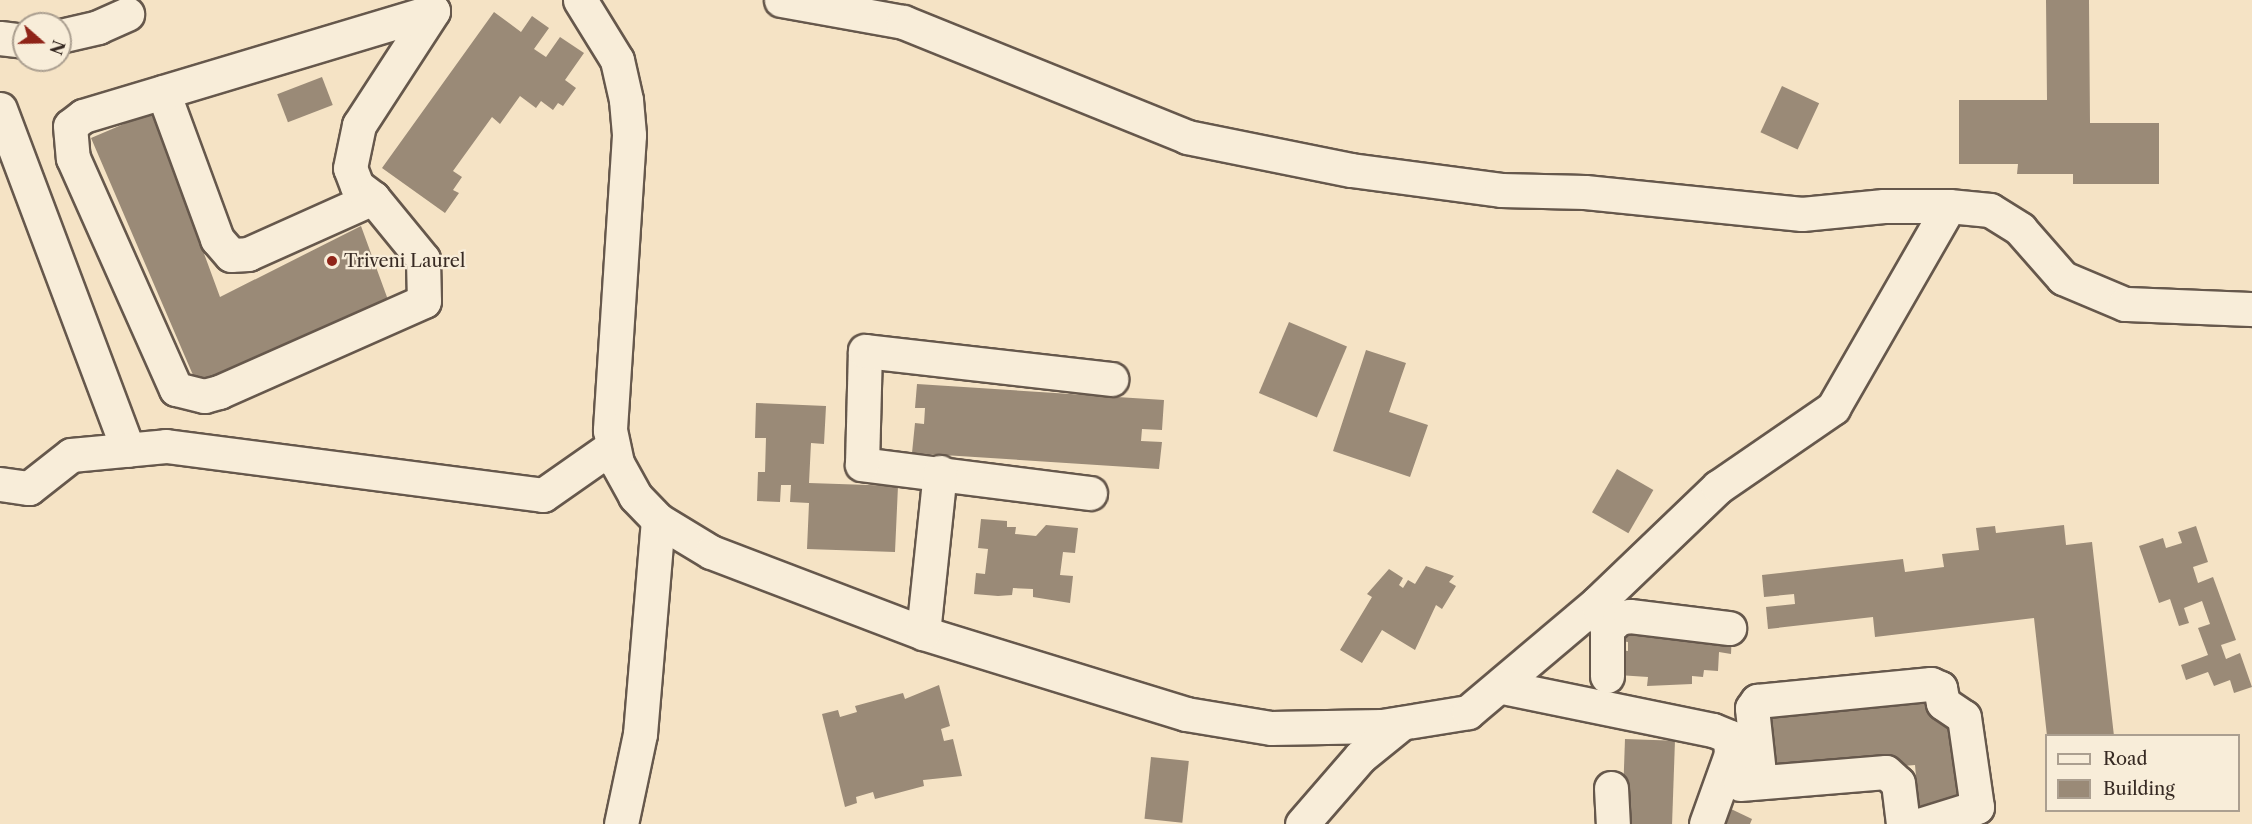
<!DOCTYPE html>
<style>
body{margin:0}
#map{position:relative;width:2252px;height:824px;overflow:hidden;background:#f5e3c5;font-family:"Libre Caslon Text",serif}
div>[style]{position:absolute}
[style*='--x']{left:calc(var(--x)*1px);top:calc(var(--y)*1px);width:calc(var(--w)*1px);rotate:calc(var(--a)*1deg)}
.building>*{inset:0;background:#9a8a77;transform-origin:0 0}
.roads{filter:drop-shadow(2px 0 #66584c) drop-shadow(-2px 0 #66584c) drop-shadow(0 2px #66584c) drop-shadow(0 -2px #66584c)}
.minor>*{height:33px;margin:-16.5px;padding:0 16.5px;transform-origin:16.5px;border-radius:16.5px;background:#f8edd9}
.dots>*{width:16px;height:16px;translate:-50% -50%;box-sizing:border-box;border:3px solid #f8edd9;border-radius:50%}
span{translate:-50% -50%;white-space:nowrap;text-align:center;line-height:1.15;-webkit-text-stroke:4.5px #f8edd9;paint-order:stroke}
.poi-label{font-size:18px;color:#372a23}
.left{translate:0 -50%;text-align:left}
.legend{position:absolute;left:2045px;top:734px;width:195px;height:78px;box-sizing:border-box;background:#f8edd9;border:2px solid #ab9f90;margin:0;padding:8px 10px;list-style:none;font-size:18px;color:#372a23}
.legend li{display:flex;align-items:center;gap:12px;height:30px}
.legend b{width:30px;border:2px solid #ab9f90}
.north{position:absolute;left:12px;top:12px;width:60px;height:60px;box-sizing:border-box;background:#f8edd9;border:2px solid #ab9f90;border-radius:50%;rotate:110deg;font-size:16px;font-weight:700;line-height:24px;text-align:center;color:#372a23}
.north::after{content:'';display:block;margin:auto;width:21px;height:27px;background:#8f2418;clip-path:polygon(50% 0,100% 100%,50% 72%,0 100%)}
</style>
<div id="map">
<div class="building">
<i style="clip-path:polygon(2046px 0,2089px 0,2090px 123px,2159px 123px,2159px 184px,2073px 184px,2073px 174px,2017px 174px,2018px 164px,1959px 164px,1959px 100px,2047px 100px)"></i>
<i style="clip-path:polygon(494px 12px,521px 32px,532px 16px,549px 28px,534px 49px,546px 57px,560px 37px,584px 53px,565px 80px,576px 88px,563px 106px,558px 103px,553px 110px,541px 101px,536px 108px,520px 96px,500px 124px,492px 117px,453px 171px,462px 177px,453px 190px,459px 193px,445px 213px,382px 168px)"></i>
<i style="left:322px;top:77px;width:30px;height:48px;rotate:69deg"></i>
<i style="left:1782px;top:86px;width:41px;height:51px;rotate:25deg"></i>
<i style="clip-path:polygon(152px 112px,220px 297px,361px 226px,391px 308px,199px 389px,91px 138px)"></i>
<i style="left:1289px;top:322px;width:63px;height:77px;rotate:23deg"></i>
<i style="clip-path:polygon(1366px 350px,1406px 363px,1389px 412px,1428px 425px,1410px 477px,1333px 451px)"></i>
<i style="clip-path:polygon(917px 384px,1164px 400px,1162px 430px,1142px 429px,1141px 441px,1162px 442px,1159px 469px,912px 453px,915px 423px,924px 424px,925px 408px,915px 408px)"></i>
<i style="clip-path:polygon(756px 403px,826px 406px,824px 444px,811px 443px,809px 483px,898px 486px,895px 552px,807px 549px,809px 503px,790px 502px,791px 485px,781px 485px,780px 502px,757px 501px,758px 472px,765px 472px,766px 438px,755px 438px)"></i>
<i style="left:1617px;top:469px;width:42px;height:50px;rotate:30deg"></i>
<i style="clip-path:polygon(981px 519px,1007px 521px,1007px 527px,1016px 527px,1015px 534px,1036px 536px,1046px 525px,1078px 528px,1075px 553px,1063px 552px,1060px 575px,1073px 576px,1070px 603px,1033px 597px,1033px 589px,1013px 588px,1012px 595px,998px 596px,974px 594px,976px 573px,985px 574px,988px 549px,978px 548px)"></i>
<i style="clip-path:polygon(2064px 525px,2066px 545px,2092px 542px,2114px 736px,2047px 736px,2034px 618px,1875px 637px,1873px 617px,1768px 629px,1766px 607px,1795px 604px,1794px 594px,1764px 597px,1762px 575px,1903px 559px,1905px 572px,1944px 567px,1942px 554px,1979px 550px,1976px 528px,1995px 526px,1996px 533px)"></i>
<i style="clip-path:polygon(2196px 526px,2208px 562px,2193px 567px,2198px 583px,2213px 577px,2236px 640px,2221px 645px,2226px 659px,2240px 653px,2252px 687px,2234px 693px,2230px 680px,2214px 686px,2208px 672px,2186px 680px,2181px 665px,2208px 655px,2198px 628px,2210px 624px,2202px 601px,2184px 608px,2189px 623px,2179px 626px,2170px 599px,2159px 603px,2139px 546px,2163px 538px,2166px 548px,2182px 543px,2178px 532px)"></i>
<i style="clip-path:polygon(1426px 566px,1454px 576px,1449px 582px,1456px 586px,1442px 609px,1436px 605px,1415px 650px,1382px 630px,1362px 663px,1340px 650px,1372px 597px,1367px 594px,1389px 569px,1403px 578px,1399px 585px,1403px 588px,1408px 580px,1415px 584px)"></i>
<i style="clip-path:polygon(1622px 624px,1652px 626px,1651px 637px,1660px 638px,1661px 626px,1732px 632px,1731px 654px,1719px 652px,1718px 671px,1704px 670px,1703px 677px,1692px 676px,1692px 684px,1647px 686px,1648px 677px,1618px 675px,1619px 650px,1628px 651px,1628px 642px,1620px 641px)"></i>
<i style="clip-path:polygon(939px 685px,950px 726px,941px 729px,944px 741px,953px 739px,962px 776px,923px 780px,924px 786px,875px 799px,873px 792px,856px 797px,857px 803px,845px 807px,822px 714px,838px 710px,840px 717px,857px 712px,855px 706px,903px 693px,905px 699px)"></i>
<i style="clip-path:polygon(1936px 693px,1939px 722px,1960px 719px,1969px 804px,1919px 811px,1915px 765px,1765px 777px,1757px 706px)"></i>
<i style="left:1625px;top:739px;width:50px;height:85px;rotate:2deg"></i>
<i style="left:1151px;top:757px;width:38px;height:62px;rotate:6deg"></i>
<i style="clip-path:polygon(1731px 809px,1752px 819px,1750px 824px,1724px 824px)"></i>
</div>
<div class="roads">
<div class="minor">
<i style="--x:580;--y:0;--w:70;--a:58.3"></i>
<i style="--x:617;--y:60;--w:41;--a:77.3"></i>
<i style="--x:626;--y:100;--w:35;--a:85"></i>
<i style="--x:629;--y:135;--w:296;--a:93.7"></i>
<i style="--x:610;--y:430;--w:34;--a:78"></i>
<i style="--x:617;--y:463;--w:38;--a:61"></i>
<i style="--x:635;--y:496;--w:33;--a:46"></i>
<i style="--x:658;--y:520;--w:62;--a:31.1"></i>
<i style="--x:711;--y:552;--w:227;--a:20.9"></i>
<i style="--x:923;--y:633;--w:275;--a:17.1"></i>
<i style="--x:1186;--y:714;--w:86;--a:9.4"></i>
<i style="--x:1271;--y:728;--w:111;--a:-1"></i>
<i style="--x:1382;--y:726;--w:87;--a:-9.2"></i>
<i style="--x:1468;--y:712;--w:169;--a:-40.2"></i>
<i style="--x:1597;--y:603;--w:168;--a:-43.8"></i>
<i style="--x:1718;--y:487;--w:140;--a:-34.5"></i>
<i style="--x:1833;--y:408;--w:233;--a:-60.1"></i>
<i style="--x:1949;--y:206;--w:41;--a:5.6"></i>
<i style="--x:1990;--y:210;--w:36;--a:32"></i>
<i style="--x:2020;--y:229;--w:65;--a:48.7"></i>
<i style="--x:2063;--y:278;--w:67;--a:22.8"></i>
<i style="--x:2125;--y:304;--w:127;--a:2.3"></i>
<i style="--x:781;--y:0;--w:124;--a:10.2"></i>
<i style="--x:903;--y:22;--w:306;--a:22"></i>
<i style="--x:1187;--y:137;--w:167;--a:11.4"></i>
<i style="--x:1351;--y:170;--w:151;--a:7.6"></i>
<i style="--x:1501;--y:190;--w:84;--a:1.4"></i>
<i style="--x:1585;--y:192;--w:218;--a:5.8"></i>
<i style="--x:1802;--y:214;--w:82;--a:-5.6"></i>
<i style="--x:1884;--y:206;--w:65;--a:0"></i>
<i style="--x:60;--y:36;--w:39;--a:-13"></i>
<i style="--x:98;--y:27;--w:32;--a:-24"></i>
<i style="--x:0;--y:38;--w:24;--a:7"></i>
<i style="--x:163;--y:92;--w:157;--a:69.8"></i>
<i style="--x:217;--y:239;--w:21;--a:49"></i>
<i style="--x:231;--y:255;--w:17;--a:-3"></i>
<i style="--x:248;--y:254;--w:137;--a:-24.1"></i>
<i style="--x:373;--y:198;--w:20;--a:-143"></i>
<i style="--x:357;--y:186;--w:19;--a:-111"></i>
<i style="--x:350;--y:168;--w:44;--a:-78.2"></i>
<i style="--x:359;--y:125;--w:136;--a:-57"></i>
<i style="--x:433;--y:11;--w:365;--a:163.3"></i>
<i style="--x:83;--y:116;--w:16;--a:142"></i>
<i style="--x:70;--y:126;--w:32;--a:85"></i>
<i style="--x:73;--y:158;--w:253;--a:66"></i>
<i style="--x:176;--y:389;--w:29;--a:14"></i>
<i style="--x:204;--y:396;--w:16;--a:-15"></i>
<i style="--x:219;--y:392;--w:224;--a:-23.9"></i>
<i style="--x:424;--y:301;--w:42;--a:-91.4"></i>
<i style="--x:423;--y:259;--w:79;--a:-129.3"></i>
<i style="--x:0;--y:109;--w:364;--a:69.4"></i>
<i style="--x:0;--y:484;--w:29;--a:8"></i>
<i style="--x:29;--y:488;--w:53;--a:-38.2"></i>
<i style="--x:71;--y:455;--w:95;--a:-5.4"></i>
<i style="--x:166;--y:446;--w:380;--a:7.4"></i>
<i style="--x:543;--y:495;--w:85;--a:-35"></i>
<i style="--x:1090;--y:493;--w:230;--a:-172.8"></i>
<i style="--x:862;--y:464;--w:113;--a:-88.5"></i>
<i style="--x:865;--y:351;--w:248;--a:6.5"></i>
<i style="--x:1599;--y:608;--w:22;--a:69"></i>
<i style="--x:1607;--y:629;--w:47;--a:90"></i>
<i style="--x:1607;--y:629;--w:16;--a:-43"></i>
<i style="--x:1619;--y:618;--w:11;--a:-10"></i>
<i style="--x:1630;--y:616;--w:100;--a:6.9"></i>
<i style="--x:923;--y:633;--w:162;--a:-84"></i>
<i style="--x:1503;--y:687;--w:214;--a:11.6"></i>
<i style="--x:1713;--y:730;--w:18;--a:22"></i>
<i style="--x:1730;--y:737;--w:17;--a:87"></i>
<i style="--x:1731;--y:754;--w:74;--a:109.7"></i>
<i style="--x:1760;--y:782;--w:74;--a:-96.2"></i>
<i style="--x:1752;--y:708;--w:9;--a:-54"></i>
<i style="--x:1757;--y:701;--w:175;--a:-5.6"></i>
<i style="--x:1931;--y:684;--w:10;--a:24"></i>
<i style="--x:1940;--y:688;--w:15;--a:79"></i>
<i style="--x:1943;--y:703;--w:25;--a:34"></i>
<i style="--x:1964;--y:717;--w:91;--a:81.8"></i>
<i style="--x:1977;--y:807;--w:58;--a:162.8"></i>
<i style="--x:1740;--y:784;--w:146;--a:-4.7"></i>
<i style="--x:1886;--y:772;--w:16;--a:43"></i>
<i style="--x:1898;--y:783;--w:41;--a:83"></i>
<i style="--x:1611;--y:788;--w:36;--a:87"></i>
<i style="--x:621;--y:824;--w:92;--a:-78.1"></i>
<i style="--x:640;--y:734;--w:215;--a:-85.2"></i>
<i style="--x:1302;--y:824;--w:89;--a:-49.1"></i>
<i style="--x:1360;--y:757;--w:54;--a:-39"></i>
</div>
</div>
<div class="dots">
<i style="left:332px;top:261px;background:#8f2418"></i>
</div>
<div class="poi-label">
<span class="left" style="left:344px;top:261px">Triveni Laurel</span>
</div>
<ul class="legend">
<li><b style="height:8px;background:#f8edd9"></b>Road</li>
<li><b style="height:16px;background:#9a8a77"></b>Building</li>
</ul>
<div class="north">N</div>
</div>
